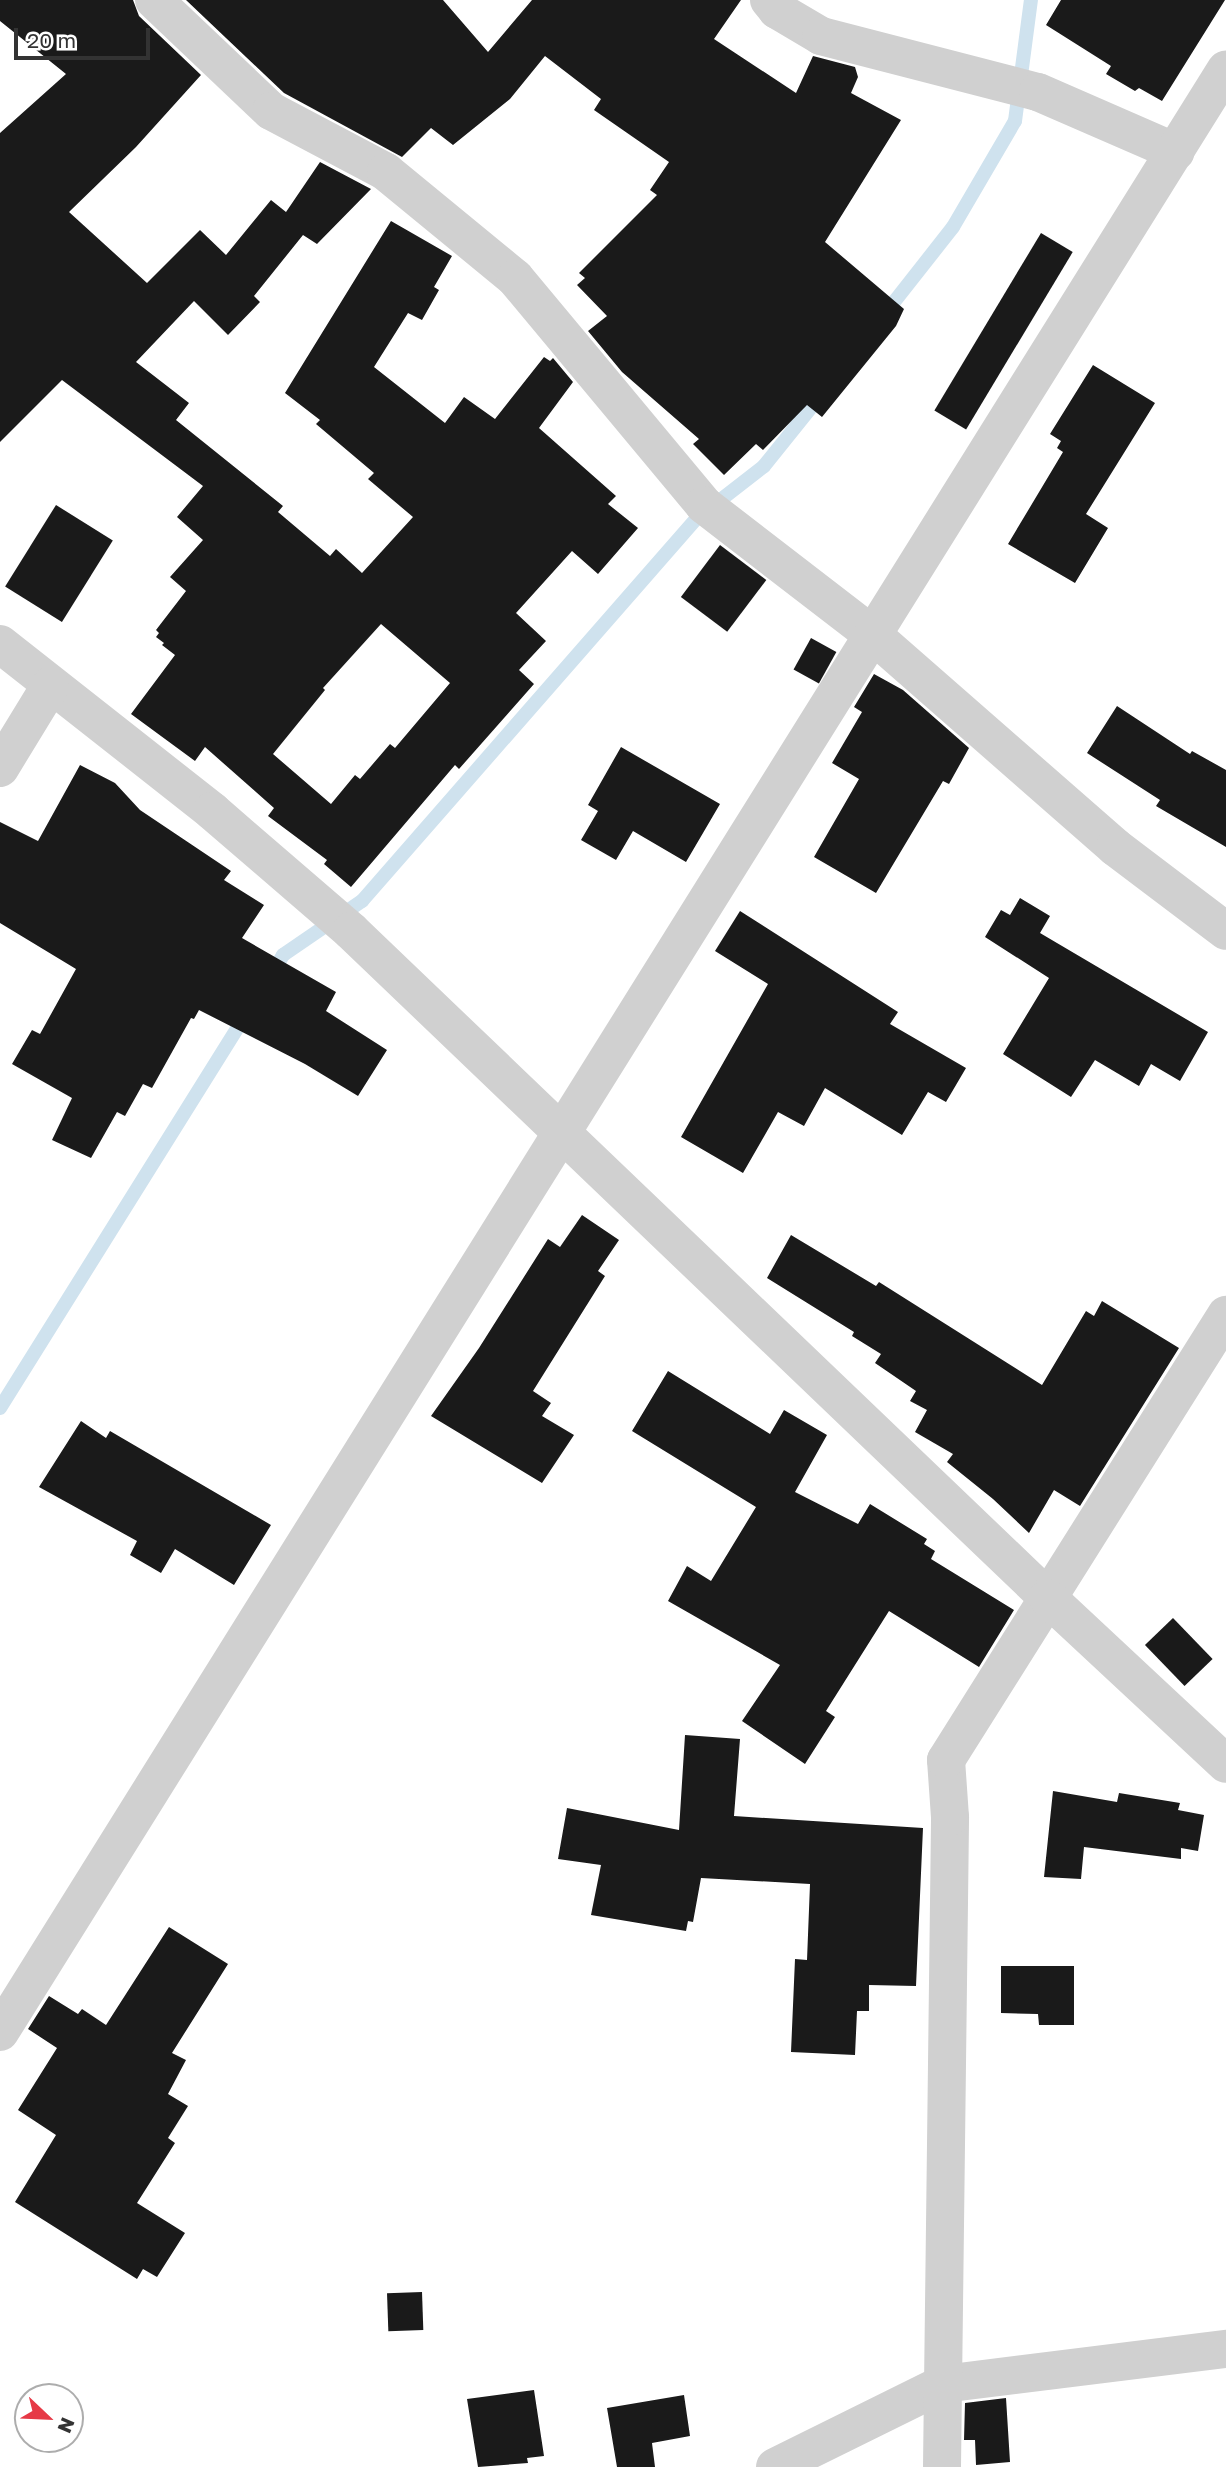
<!DOCTYPE html>
<style>
body{margin:0}
#map{position:relative;width:1226px;height:2467px;overflow:hidden;background:#fff;font-family:"Golos Text",sans-serif}
div>[style]{position:absolute}
[style*='--x']{left:calc(var(--x)*1px);top:calc(var(--y)*1px);width:calc(var(--w)*1px);rotate:calc(var(--a)*1deg)}
.stream>*{height:14px;margin:-7px;padding:0 7px;transform-origin:7px;border-radius:7px;background:#cfe2ee}
.building>*{inset:0;background:#1a1a1a;transform-origin:0 0}
.minor>*{height:38px;margin:-19px;padding:0 19px;transform-origin:19px;border-radius:19px;background:#d0d0d0}
.tertiary>*{height:38px;margin:-19px;padding:0 19px;transform-origin:19px;border-radius:19px;background:#d0d0d0}
span{translate:-50% -50%;white-space:nowrap;text-align:center;line-height:1.15;-webkit-text-stroke:7px #fff;paint-order:stroke}
.north{position:absolute;left:14px;top:2383px;width:70px;height:70px;box-sizing:border-box;background:#fff;border:2px solid #adadad;border-radius:50%;rotate:113deg;font-size:19px;font-weight:700;line-height:28px;text-align:center;color:#333}
.north::after{content:'';display:block;margin:auto;width:24px;height:32px;background:#e63946;clip-path:polygon(50% 0,100% 100%,50% 72%,0 100%)}
.scale{position:absolute;left:14px;top:28px;width:136px;height:32px;box-sizing:border-box;border:4px solid #333;border-top:0;padding-left:9px;font-size:21px;line-height:24px;white-space:nowrap;color:#333;-webkit-text-stroke:5px #fff;paint-order:stroke}
</style>
<div id="map">
<div class="stream">
<i style="--x:883;--y:316;--w:113;--a:-51.8"></i>
<i style="--x:953;--y:227;--w:123;--a:-59.7"></i>
<i style="--x:1015;--y:121;--w:122;--a:-82.5"></i>
<i style="--x:272;--y:974;--w:22;--a:-60"></i>
<i style="--x:283;--y:955;--w:96;--a:-34.4"></i>
<i style="--x:362;--y:901;--w:507;--a:-48.84"></i>
<i style="--x:696;--y:519;--w:86;--a:-37.9"></i>
<i style="--x:764;--y:466;--w:91;--a:-51.2"></i>
<i style="--x:0;--y:1408;--w:464;--a:-58"></i>
</div>
<div class="building">
<i style="clip-path:polygon(evenodd,0 0,133px 0,139px 16px,201px 75px,136px 147px,69px 212px,147px 283px,200px 230px,226px 255px,271px 200px,286px 212px,320px 162px,371px 189px,317px 244px,303px 235px,254px 296px,260px 302px,228px 335px,194px 301px,136px 362px,189px 403px,176px 420px,283px 506px,278px 512px,330px 556px,336px 549px,362px 573px,413px 517px,368px 479px,374px 473px,316px 424px,320px 420px,285px 393px,391px 221px,452px 256px,434px 287px,439px 290px,422px 320px,408px 313px,374px 367px,445px 423px,464px 397px,495px 419px,544px 357px,550px 361px,553px 358px,573px 382px,539px 428px,616px 496px,608px 504px,638px 528px,598px 574px,572px 551px,516px 613px,546px 641px,519px 670px,534px 684px,459px 769px,455px 765px,351px 887px,324px 864px,327px 860px,268px 816px,274px 808px,205px 747px,195px 761px,131px 714px,175px 655px,162px 645px,164px 643px,156px 637px,159px 633px,156px 630px,186px 591px,170px 577px,203px 540px,177px 517px,203px 486px,62px 380px,0 442px,0 133px,66px 74px,0 21px,0 0,381px 624px,450px 683px,395px 748px,390px 744px,360px 779px,355px 775px,331px 804px,273px 754px,325px 690px,323px 688px,381px 624px)"></i>
<i style="clip-path:polygon(186px 0,443px 0,488px 52px,532px 0,741px 0,714px 39px,796px 93px,813px 56px,855px 67px,858px 77px,851px 93px,901px 120px,825px 242px,904px 309px,896px 326px,822px 417px,807px 405px,763px 450px,756px 444px,724px 475px,693px 444px,699px 439px,622px 372px,588px 331px,607px 316px,577px 285px,585px 278px,579px 273px,657px 195px,650px 190px,669px 162px,594px 110px,601px 99px,545px 56px,510px 99px,453px 145px,431px 128px,402px 157px,284px 93px)"></i>
<i style="clip-path:polygon(1061px 0,1225px 0,1162px 101px,1139px 88px,1135px 91px,1106px 74px,1111px 66px,1046px 25px)"></i>
<i style="left:1041px;top:233px;width:37px;height:207px;rotate:31deg"></i>
<i style="clip-path:polygon(1093px 365px,1155px 403px,1086px 514px,1108px 528px,1075px 583px,1008px 544px,1063px 452px,1057px 448px,1061px 441px,1050px 434px)"></i>
<i style="left:56px;top:505px;width:67px;height:96px;rotate:32deg"></i>
<i style="left:720px;top:545px;width:58px;height:65px;rotate:37deg"></i>
<i style="left:811px;top:638px;width:29px;height:36px;rotate:29deg"></i>
<i style="clip-path:polygon(874px 674px,903px 690px,969px 748px,949px 784px,943px 781px,876px 893px,814px 857px,859px 779px,832px 763px,862px 712px,854px 707px)"></i>
<i style="clip-path:polygon(1117px 706px,1190px 754px,1192px 751px,1226px 770px,1226px 847px,1156px 806px,1160px 800px,1087px 753px)"></i>
<i style="clip-path:polygon(621px 747px,720px 804px,686px 862px,633px 831px,616px 860px,581px 840px,598px 811px,588px 805px)"></i>
<i style="clip-path:polygon(80px 765px,115px 783px,140px 810px,231px 871px,224px 880px,264px 905px,242px 938px,336px 992px,326px 1011px,387px 1050px,358px 1096px,305px 1064px,199px 1010px,194px 1019px,191px 1018px,152px 1088px,143px 1084px,125px 1116px,117px 1112px,91px 1158px,52px 1140px,72px 1098px,12px 1064px,32px 1030px,40px 1034px,76px 969px,0 923px,0 822px,38px 841px)"></i>
<i style="clip-path:polygon(1020px 898px,1050px 916px,1040px 933px,1208px 1032px,1180px 1081px,1151px 1064px,1139px 1086px,1095px 1060px,1071px 1097px,1003px 1054px,1049px 978px,985px 937px,1001px 910px,1010px 915px)"></i>
<i style="clip-path:polygon(740px 911px,898px 1012px,890px 1024px,966px 1068px,946px 1102px,928px 1092px,902px 1135px,825px 1088px,804px 1126px,778px 1112px,743px 1173px,681px 1137px,768px 984px,715px 951px)"></i>
<i style="clip-path:polygon(582px 1215px,619px 1240px,598px 1271px,605px 1276px,533px 1391px,551px 1403px,542px 1416px,574px 1435px,542px 1483px,431px 1416px,479px 1348px,548px 1239px,560px 1247px)"></i>
<i style="clip-path:polygon(791px 1235px,876px 1286px,879px 1282px,1042px 1385px,1086px 1311px,1094px 1316px,1102px 1301px,1179px 1348px,1080px 1506px,1054px 1490px,1029px 1533px,993px 1499px,947px 1462px,953px 1454px,915px 1432px,927px 1410px,910px 1401px,916px 1391px,875px 1363px,881px 1354px,852px 1336px,854px 1332px,767px 1278px)"></i>
<i style="clip-path:polygon(668px 1371px,770px 1434px,784px 1410px,827px 1435px,795px 1492px,858px 1524px,870px 1504px,927px 1539px,924px 1544px,935px 1551px,931px 1559px,1014px 1610px,979px 1667px,889px 1611px,826px 1711px,835px 1717px,805px 1764px,742px 1721px,780px 1665px,668px 1601px,687px 1566px,711px 1581px,756px 1507px,632px 1431px)"></i>
<i style="clip-path:polygon(81px 1421px,106px 1438px,110px 1431px,271px 1525px,234px 1585px,175px 1549px,161px 1573px,130px 1555px,137px 1541px,39px 1487px)"></i>
<i style="left:1173px;top:1618px;width:57px;height:39px;rotate:46deg"></i>
<i style="clip-path:polygon(685px 1735px,740px 1739px,734px 1816px,923px 1828px,916px 1986px,869px 1985px,869px 2011px,857px 2011px,855px 2055px,791px 2052px,795px 1959px,807px 1960px,810px 1884px,701px 1878px,693px 1922px,688px 1921px,686px 1931px,591px 1915px,601px 1865px,558px 1859px,567px 1808px,679px 1830px)"></i>
<i style="clip-path:polygon(1053px 1791px,1117px 1802px,1119px 1793px,1180px 1803px,1178px 1810px,1204px 1815px,1198px 1851px,1181px 1848px,1181px 1859px,1084px 1847px,1081px 1879px,1044px 1877px)"></i>
<i style="clip-path:polygon(169px 1927px,228px 1964px,172px 2053px,186px 2060px,168px 2094px,188px 2106px,168px 2138px,175px 2143px,137px 2203px,185px 2233px,157px 2277px,143px 2269px,137px 2279px,15px 2202px,56px 2135px,18px 2110px,57px 2048px,28px 2029px,49px 1996px,78px 2014px,82px 2009px,106px 2025px)"></i>
<i style="clip-path:polygon(1001px 1966px,1074px 1966px,1074px 2025px,1039px 2025px,1038px 2014px,1001px 2013px)"></i>
<i style="left:422px;top:2292px;width:38px;height:35px;rotate:88deg"></i>
<i style="clip-path:polygon(534px 2390px,544px 2456px,527px 2458px,528px 2463px,478px 2467px,467px 2399px)"></i>
<i style="clip-path:polygon(684px 2395px,690px 2436px,652px 2443px,655px 2467px,617px 2467px,607px 2408px)"></i>
<i style="clip-path:polygon(1006px 2398px,1010px 2462px,976px 2465px,975px 2440px,964px 2440px,965px 2403px)"></i>
</div>
<div class="minor">
<i style="--x:154;--y:0;--w:161;--a:43.5"></i>
<i style="--x:271;--y:111;--w:130;--a:27.9"></i>
<i style="--x:386;--y:172;--w:167;--a:39.4"></i>
<i style="--x:515;--y:278;--w:295;--a:50.2"></i>
<i style="--x:704;--y:505;--w:213;--a:37.6"></i>
<i style="--x:873;--y:635;--w:322;--a:41.2"></i>
<i style="--x:1115;--y:847;--w:139;--a:37.1"></i>
<i style="--x:769;--y:0;--w:13;--a:51"></i>
<i style="--x:777;--y:10;--w:51;--a:30.6"></i>
<i style="--x:821;--y:36;--w:224;--a:14.5"></i>
<i style="--x:1038;--y:92;--w:150;--a:23.5"></i>
<i style="--x:0;--y:644;--w:270;--a:38.2"></i>
<i style="--x:212;--y:811;--w:184;--a:40.8"></i>
<i style="--x:351;--y:931;--w:965;--a:43.74"></i>
<i style="--x:0;--y:768;--w:96;--a:-58.6"></i>
<i style="--x:0;--y:2032;--w:2314;--a:-58.01"></i>
<i style="--x:775;--y:2467;--w:187;--a:-26.3"></i>
<i style="--x:943;--y:2384;--w:285;--a:-7.1"></i>
<i style="--x:942;--y:2467;--w:650;--a:-89.29"></i>
<i style="--x:950;--y:1817;--w:57;--a:-94"></i>
<i style="--x:946;--y:1760;--w:526;--a:-57.82"></i>
</div>
<div class="tertiary">
<i style="--x:1048;--y:1598;--w:243;--a:43"></i>
</div>
<div class="north">N</div>
<div class="scale">20 m</div>
</div>
